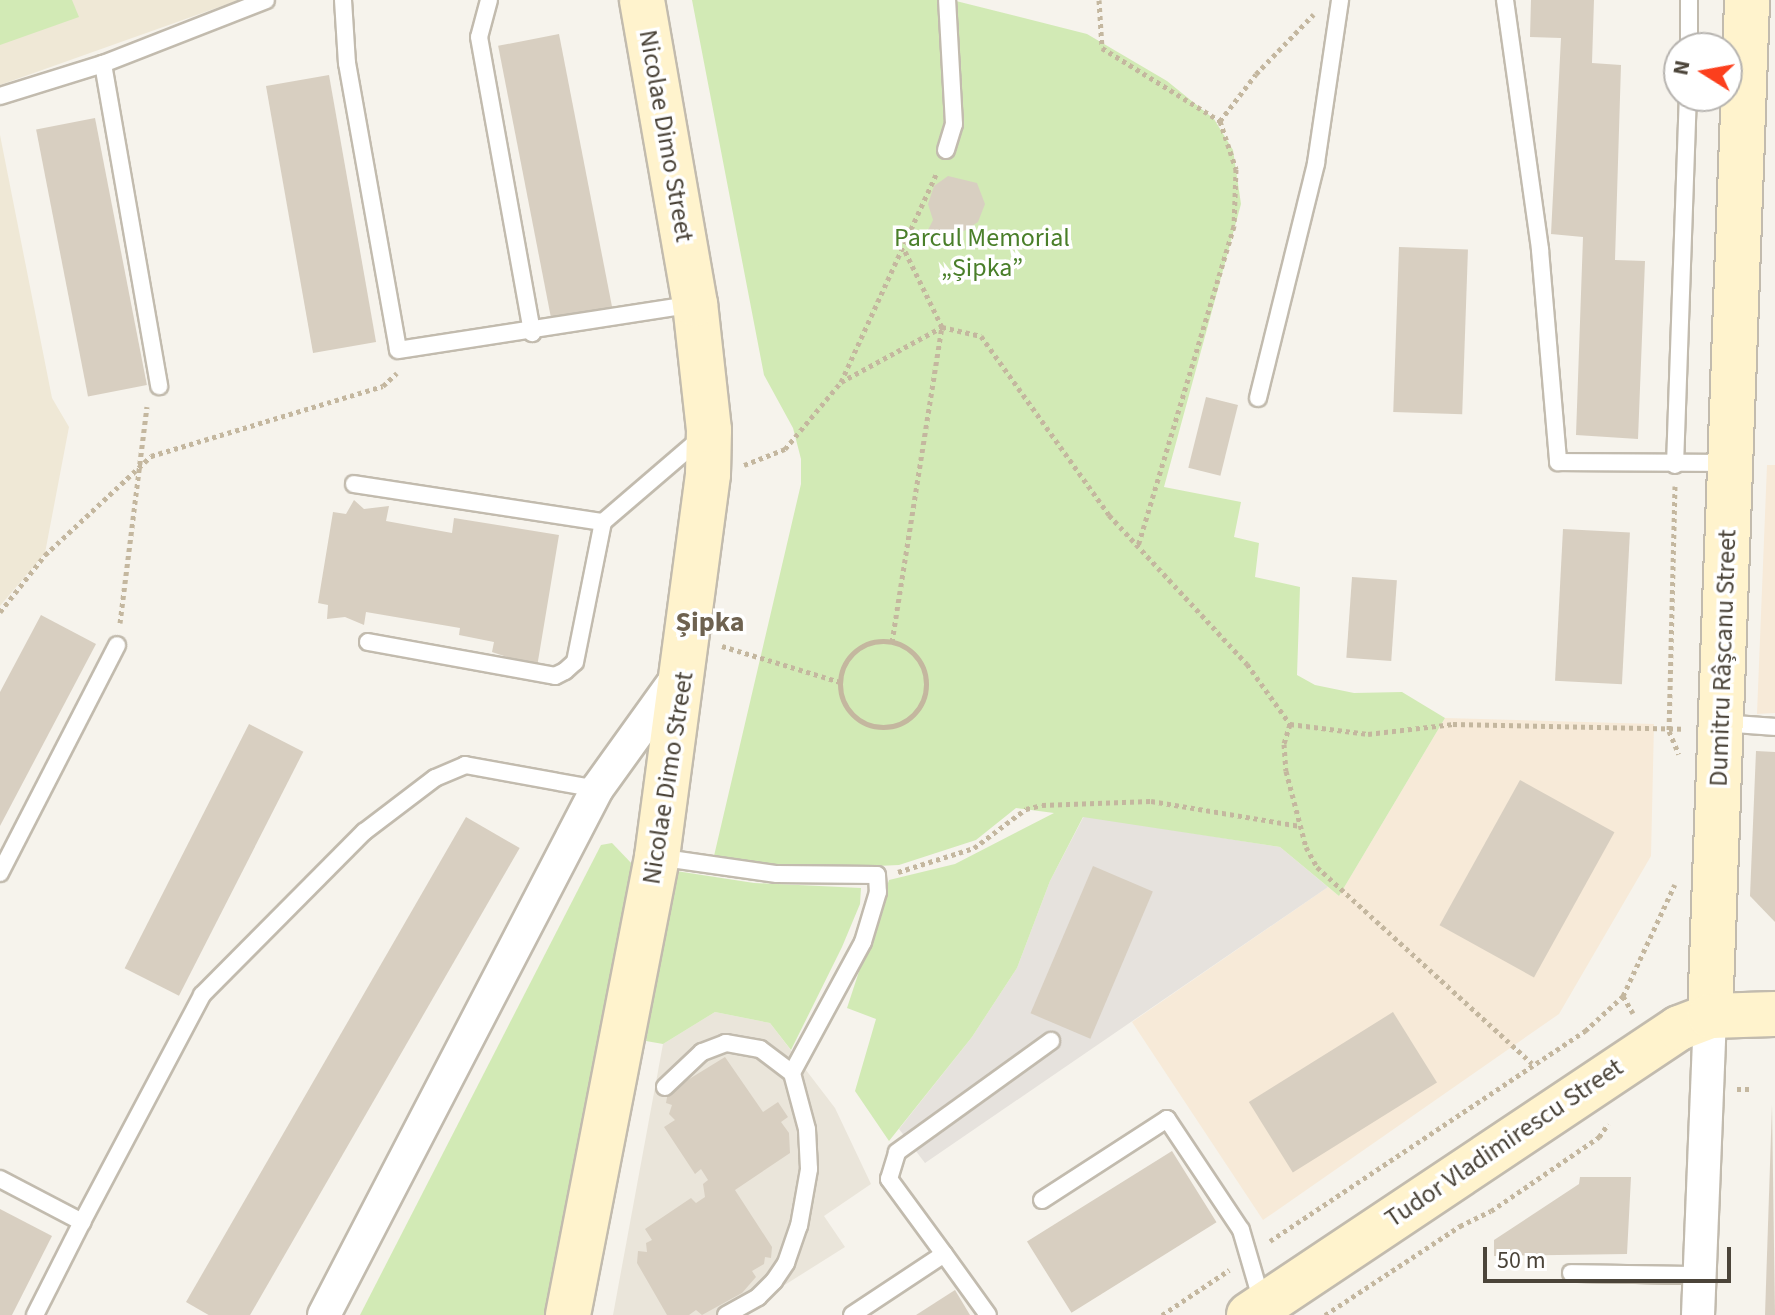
<!DOCTYPE html>
<meta charset="utf-8">
<style>
body{margin:0}
#map{position:relative;width:1775px;height:1315px;overflow:hidden;background:#f6f3ec;font-family:"Source Sans 3",sans-serif}
div>[style]{position:absolute}
[style*='--x']{left:calc(var(--x)*1px);top:calc(var(--y)*1px);width:calc(var(--w)*1px);rotate:calc(var(--a)*1deg)}
.residential>*{inset:0;background:#eae5da}
.commercial>*{inset:0;background:#f7ead8}
.industrial>*{inset:0;background:#e6e2dd}
.education>*{inset:0;background:#efe8d6}
.green>*{inset:0;background:#d2eab5}
.building>*{inset:0;background:#d8cfc1;transform-origin:0 0}
.path>*{height:5px;margin-top:-2.5px;transform-origin:0;background:repeating-linear-gradient(90deg,#c4b79f 0 4px,transparent 0 8px)}
.path>.ring{margin:-2.5px;padding:0;box-sizing:content-box;background:none;border:5px solid #c4b79f;border-radius:50%}
.roads{filter:drop-shadow(2px 0 #c2bbae) drop-shadow(-2px 0 #c2bbae) drop-shadow(0 2px #c2bbae) drop-shadow(0 -2px #c2bbae)}
.lane>*{height:16px;margin:-8px;padding:0 8px;transform-origin:8px;border-radius:8px;background:#fff}
.street>*{height:32px;margin:-16px;padding:0 16px;transform-origin:16px;border-radius:16px;background:#fff}
.secondary>*{height:44px;margin:-22px;padding:0 22px;transform-origin:22px;border-radius:22px;background:#fff3cd}
span{translate:-50% -50%;white-space:nowrap;text-align:center;line-height:1.15;-webkit-text-stroke:7px #fff;paint-order:stroke}
.street-label{font-size:26px;color:#4b4439}
.park-label{font-size:26px;color:#4a7f2a}
.neighbourhood-label{font-size:28px;color:#6e6250;font-weight:700}
.north{position:absolute;left:1663px;top:32px;width:80px;height:80px;box-sizing:border-box;background:#fff;border:2px solid #b7b4b0;border-radius:50%;rotate:281deg;font-size:22px;font-weight:700;line-height:32px;text-align:center;color:#4b4439}
.north::after{content:'';display:block;margin:auto;width:28px;height:36px;background:#fc3f1d;clip-path:polygon(50% 0,100% 100%,50% 72%,0 100%)}
.scale{position:absolute;left:1483px;top:1247px;width:248px;height:36px;box-sizing:border-box;border:4px solid #4b4439;border-top:0;padding-left:10px;font-size:24px;line-height:28px;white-space:nowrap;color:#4b4439;-webkit-text-stroke:6px #fff;paint-order:stroke}
</style>
<div id="map">
<div class="residential">
<i style="clip-path:polygon(715px 1012px,770px 1023px,835px 1108px,871px 1184px,824px 1216px,845px 1247px,737px 1315px,613px 1315px,663px 1044px)"></i>
</div>
<div class="commercial">
<i style="clip-path:polygon(1767px 465px,1775px 465px,1775px 713px,1757px 714px)"></i>
<i style="clip-path:polygon(1445px 718px,1654px 724px,1651px 856px,1559px 1014px,1263px 1220px,1132px 1022px,1328px 887px,1339px 896px)"></i>
</div>
<div class="industrial">
<i style="clip-path:polygon(1084px 816px,1280px 847px,1328px 887px,925px 1163px,899px 1129px,972px 1037px,1017px 968px,1050px 881px)"></i>
</div>
<div class="education">
<i style="clip-path:polygon(0 0,239px 0,0 85px)"></i>
<i style="clip-path:polygon(0 135px,52px 398px,69px 427px,45px 553px,0 606px)"></i>
</div>
<div class="green">
<i style="clip-path:polygon(0 0,72px 0,79px 17px,0 45px)"></i>
<i style="clip-path:polygon(692px 0,952px 0,1087px 34px,1167px 81px,1214px 119px,1233px 150px,1241px 204px,1164px 487px,1241px 502px,1234px 537px,1259px 543px,1255px 577px,1300px 587px,1297px 675px,1315px 685px,1354px 693px,1402px 692px,1445px 718px,1339px 896px,1280px 847px,1083px 817px,1050px 881px,1017px 968px,972px 1037px,889px 1141px,855px 1091px,876px 1019px,847px 1008px,889px 880px,955px 864px,1054px 813px,1016px 808px,976px 840px,899px 865px,811px 869px,714px 856px,801px 484px,801px 459px,793px 428px,764px 375px)"></i>
<i style="clip-path:polygon(612px 843px,634px 866px,545px 1315px,360px 1315px,601px 845px)"></i>
<i style="clip-path:polygon(676px 871px,754px 883px,861px 888px,860px 904px,842px 947px,791px 1050px,770px 1023px,715px 1012px,663px 1044px,646px 1041px)"></i>
</div>
<div class="building">
<i style="clip-path:polygon(1531px 0,1594px 0,1592px 63px,1621px 65px,1615px 260px,1645px 261px,1638px 439px,1576px 435px,1583px 237px,1551px 234px,1561px 38px,1530px 37px)"></i>
<i style="left:559px;top:34px;width:283px;height:62px;rotate:79deg"></i>
<i style="left:329px;top:75px;width:271px;height:64px;rotate:80deg"></i>
<i style="left:95px;top:118px;width:272px;height:60px;rotate:79deg"></i>
<i style="clip-path:polygon(948px 176px,977px 183px,985px 204px,978px 222px,964px 231px,950px 231px,944px 243px,927px 232px,933px 220px,928px 204px,934px 186px)"></i>
<i style="left:1399px;top:247px;width:69px;height:165px;rotate:2deg"></i>
<i style="left:1206px;top:397px;width:33px;height:73px;rotate:14deg"></i>
<i style="clip-path:polygon(354px 500px,364px 509px,389px 506px,386px 521px,452px 533px,454px 518px,559px 535px,537px 667px,492px 652px,494px 642px,459px 635px,460px 628px,366px 612px,364px 625px,345px 617px,327px 619px,328px 605px,318px 603px,333px 512px,346px 514px)"></i>
<i style="left:1563px;top:529px;width:67px;height:152px;rotate:3deg"></i>
<i style="left:1352px;top:577px;width:45px;height:81px;rotate:4deg"></i>
<i style="clip-path:polygon(41px 615px,96px 644px,0 826px,0 692px)"></i>
<i style="left:249px;top:724px;width:61px;height:274px;rotate:27deg"></i>
<i style="clip-path:polygon(1756px 751px,1775px 752px,1775px 922px,1750px 896px)"></i>
<i style="left:1520px;top:780px;width:108px;height:166px;rotate:29deg"></i>
<i style="left:466px;top:817px;width:62px;height:560px;rotate:30deg"></i>
<i style="left:1093px;top:866px;width:65px;height:160px;rotate:23deg"></i>
<i style="left:1393px;top:1012px;width:83px;height:170px;rotate:58deg"></i>
<i style="clip-path:polygon(725px 1057px,763px 1112px,778px 1102px,788px 1117px,781px 1122px,789px 1133px,790px 1153px,735px 1190px,772px 1247px,771px 1258px,765px 1257px,764px 1264px,752px 1271px,756px 1277px,742px 1293px,702px 1315px,696px 1310px,689px 1315px,667px 1315px,637px 1263px,638px 1251px,647px 1252px,646px 1243px,652px 1240px,645px 1229px,691px 1198px,696px 1203px,705px 1197px,703px 1184px,708px 1180px,701px 1169px,695px 1174px,664px 1127px,675px 1120px,669px 1114px,672px 1105px,666px 1103px,668px 1092px)"></i>
<i style="clip-path:polygon(1772px 1105px,1775px 1315px,1765px 1315px)"></i>
<i style="left:1172px;top:1151px;width:84px;height:171px;rotate:58deg"></i>
<i style="clip-path:polygon(1580px 1177px,1631px 1177px,1627px 1254px,1494px 1256px,1494px 1240px,1579px 1184px)"></i>
<i style="clip-path:polygon(0 1209px,52px 1236px,12px 1315px,0 1315px)"></i>
<i style="clip-path:polygon(955px 1290px,970px 1315px,916px 1315px)"></i>
</div>
<div class="path">
<i style="--x:1099;--y:0;--w:48;--a:86.4"></i>
<i style="--x:1102;--y:48;--w:139;--a:31.7"></i>
<i style="--x:1220;--y:121;--w:51;--a:71.6"></i>
<i style="--x:1236;--y:169;--w:57;--a:92"></i>
<i style="--x:1234;--y:226;--w:335;--a:106.7"></i>
<i style="--x:1220;--y:121;--w:59;--a:-52.5"></i>
<i style="--x:1256;--y:74;--w:83;--a:-46"></i>
<i style="--x:841;--y:382;--w:115;--a:-28.6"></i>
<i style="--x:942;--y:327;--w:40;--a:13"></i>
<i style="--x:981;--y:336;--w:220;--a:54.4"></i>
<i style="--x:1109;--y:515;--w:203;--a:47.2"></i>
<i style="--x:1247;--y:664;--w:74;--a:54.4"></i>
<i style="--x:1290;--y:724;--w:79;--a:7.3"></i>
<i style="--x:1368;--y:734;--w:86;--a:-6.7"></i>
<i style="--x:1453;--y:724;--w:230;--a:1.2"></i>
<i style="--x:744;--y:465;--w:44;--a:-21.3"></i>
<i style="--x:785;--y:449;--w:87;--a:-50.1"></i>
<i style="--x:841;--y:382;--w:231;--a:-65.4"></i>
<i style="--x:1675;--y:486;--w:245;--a:91.4"></i>
<i style="--x:1669;--y:731;--w:25;--a:67"></i>
<i style="--x:0;--y:612;--w:73;--a:-51.7"></i>
<i style="--x:45;--y:555;--w:145;--a:-43"></i>
<i style="--x:151;--y:456;--w:242;--a:-16.8"></i>
<i style="--x:383;--y:386;--w:19;--a:-43"></i>
<i style="--x:120;--y:623;--w:218;--a:-82.9"></i>
<i class="ring" style="left:840px;top:641px;width:81px;height:81px"></i>
<i style="--x:892;--y:642;--w:319;--a:-81"></i>
<i style="--x:942;--y:327;--w:87;--a:-116"></i>
<i style="--x:722;--y:646;--w:123;--a:17"></i>
<i style="--x:1290;--y:724;--w:21;--a:107"></i>
<i style="--x:1284;--y:744;--w:27;--a:86"></i>
<i style="--x:1286;--y:771;--w:79;--a:75.3"></i>
<i style="--x:1306;--y:847;--w:23;--a:61"></i>
<i style="--x:1317;--y:867;--w:291;--a:42.4"></i>
<i style="--x:898;--y:872;--w:80;--a:-17.5"></i>
<i style="--x:974;--y:848;--w:65;--a:-36.9"></i>
<i style="--x:1026;--y:809;--w:16;--a:-14"></i>
<i style="--x:1042;--y:805;--w:109;--a:-2.1"></i>
<i style="--x:1151;--y:801;--w:151;--a:9.5"></i>
<i style="--x:1623;--y:996;--w:123;--a:-65.1"></i>
<i style="--x:1737;--y:1089;--w:16;--a:0"></i>
<i style="--x:1270;--y:1241;--w:379;--a:-33.7"></i>
<i style="--x:1585;--y:1031;--w:52;--a:-42.6"></i>
<i style="--x:1623;--y:996;--w:20;--a:60"></i>
<i style="--x:1162;--y:1315;--w:81;--a:-33.9"></i>
<i style="--x:1325;--y:1315;--w:162;--a:-33.4"></i>
<i style="--x:1460;--y:1226;--w:34;--a:-26"></i>
<i style="--x:1491;--y:1211;--w:131;--a:-34.4"></i>
<i style="--x:1599;--y:1137;--w:16;--a:-55"></i>
</div>
<div class="roads">
<div class="lane">
<i style="--x:343;--y:0;--w:63;--a:86.4"></i>
<i style="--x:347;--y:63;--w:291;--a:79.9"></i>
<i style="--x:398;--y:350;--w:300;--a:-8.8"></i>
<i style="--x:489;--y:0;--w:38;--a:105"></i>
<i style="--x:479;--y:37;--w:301;--a:79.8"></i>
<i style="--x:1505;--y:0;--w:252;--a:82"></i>
<i style="--x:1540;--y:250;--w:213;--a:85.1"></i>
<i style="--x:1558;--y:462;--w:169;--a:0.3"></i>
<i style="--x:1689;--y:0;--w:48;--a:90"></i>
<i style="--x:103;--y:64;--w:327;--a:80.1"></i>
<i style="--x:0;--y:96;--w:108;--a:-17.3"></i>
<i style="--x:103;--y:64;--w:175;--a:-21.4"></i>
<i style="--x:946;--y:150;--w:27;--a:-73"></i>
<i style="--x:954;--y:124;--w:124;--a:-93.2"></i>
<i style="--x:1258;--y:398;--w:242;--a:-76.1"></i>
<i style="--x:1316;--y:163;--w:165;--a:-81.6"></i>
<i style="--x:1675;--y:465;--w:369;--a:-88"></i>
<i style="--x:354;--y:484;--w:252;--a:8.7"></i>
<i style="--x:603;--y:522;--w:130;--a:-40.6"></i>
<i style="--x:368;--y:642;--w:190;--a:10.3"></i>
<i style="--x:555;--y:676;--w:11;--a:-27"></i>
<i style="--x:565;--y:671;--w:13;--a:-42"></i>
<i style="--x:575;--y:662;--w:143;--a:-78.7"></i>
<i style="--x:1722;--y:723;--w:53;--a:4.3"></i>
<i style="--x:657;--y:857;--w:121;--a:8.1"></i>
<i style="--x:777;--y:874;--w:100;--a:0.6"></i>
<i style="--x:877;--y:875;--w:17;--a:87"></i>
<i style="--x:878;--y:892;--w:52;--a:106.7"></i>
<i style="--x:863;--y:942;--w:149;--a:118.5"></i>
<i style="--x:792;--y:1073;--w:40;--a:-143"></i>
<i style="--x:760;--y:1049;--w:35;--a:-170"></i>
<i style="--x:726;--y:1043;--w:26;--a:159"></i>
<i style="--x:702;--y:1052;--w:51;--a:136.6"></i>
<i style="--x:0;--y:873;--w:256;--a:-62.8"></i>
<i style="--x:0;--y:1179;--w:93;--a:27.7"></i>
<i style="--x:82;--y:1222;--w:257;--a:-62.1"></i>
<i style="--x:202;--y:995;--w:230;--a:-45.2"></i>
<i style="--x:364;--y:832;--w:89;--a:-37.3"></i>
<i style="--x:435;--y:778;--w:33;--a:-23"></i>
<i style="--x:465;--y:765;--w:134;--a:10.3"></i>
<i style="--x:1042;--y:1200;--w:149;--a:-32.9"></i>
<i style="--x:1167;--y:1119;--w:133;--a:56.3"></i>
<i style="--x:1241;--y:1230;--w:75;--a:73.7"></i>
<i style="--x:944;--y:1254;--w:93;--a:-126.3"></i>
<i style="--x:889;--y:1179;--w:28;--a:-73"></i>
<i style="--x:897;--y:1152;--w:190;--a:-35.8"></i>
<i style="--x:1571;--y:1273;--w:128;--a:0.9"></i>
<i style="--x:35;--y:1315;--w:104;--a:-63.2"></i>
<i style="--x:726;--y:1315;--w:37;--a:-29"></i>
<i style="--x:758;--y:1297;--w:23;--a:-45"></i>
<i style="--x:774;--y:1281;--w:22;--a:-56"></i>
<i style="--x:786;--y:1263;--w:39;--a:-71"></i>
<i style="--x:799;--y:1226;--w:58;--a:-80"></i>
<i style="--x:809;--y:1169;--w:40;--a:-92.9"></i>
<i style="--x:807;--y:1129;--w:58;--a:-105"></i>
<i style="--x:852;--y:1315;--w:110;--a:-33.5"></i>
<i style="--x:944;--y:1254;--w:75;--a:54.2"></i>
</div>
<div class="street">
<i style="--x:324;--y:1315;--w:593;--a:-62.57"></i>
<i style="--x:597;--y:789;--w:144;--a:-54.3"></i>
<i style="--x:1698;--y:1315;--w:299;--a:-87.7"></i>
</div>
<div class="secondary">
<i style="--x:1710;--y:1016;--w:1017;--a:-87.91"></i>
<i style="--x:568;--y:1315;--w:467;--a:-79"></i>
<i style="--x:657;--y:857;--w:386;--a:-82.4"></i>
<i style="--x:708;--y:474;--w:44;--a:-88.7"></i>
<i style="--x:709;--y:430;--w:127;--a:-96.3"></i>
<i style="--x:695;--y:304;--w:309;--a:-99.9"></i>
<i style="--x:1249;--y:1315;--w:517;--a:-33.72"></i>
<i style="--x:1679;--y:1028;--w:33;--a:-21"></i>
<i style="--x:1710;--y:1016;--w:65;--a:-1.8"></i>
</div>
</div>
<div class="street-label">
<span style="left:666px;top:136px;rotate:80deg">Nicolae Dimo Street</span>
<span style="left:1723px;top:658px;rotate:-88deg">Dumitru Râșcanu Street</span>
<span style="left:668px;top:778px;rotate:-81deg">Nicolae Dimo Street</span>
<span style="left:1504px;top:1143px;rotate:-34deg">Tudor Vladimirescu Street</span>
</div>
<div class="park-label">
<span style="left:982px;top:253px">Parcul Memorial<br>„Șipka”</span>
</div>
<div class="neighbourhood-label">
<span style="left:710px;top:622px">Șipka</span>
</div>
<div class="north">N</div>
<div class="scale">50 m</div>
</div>
